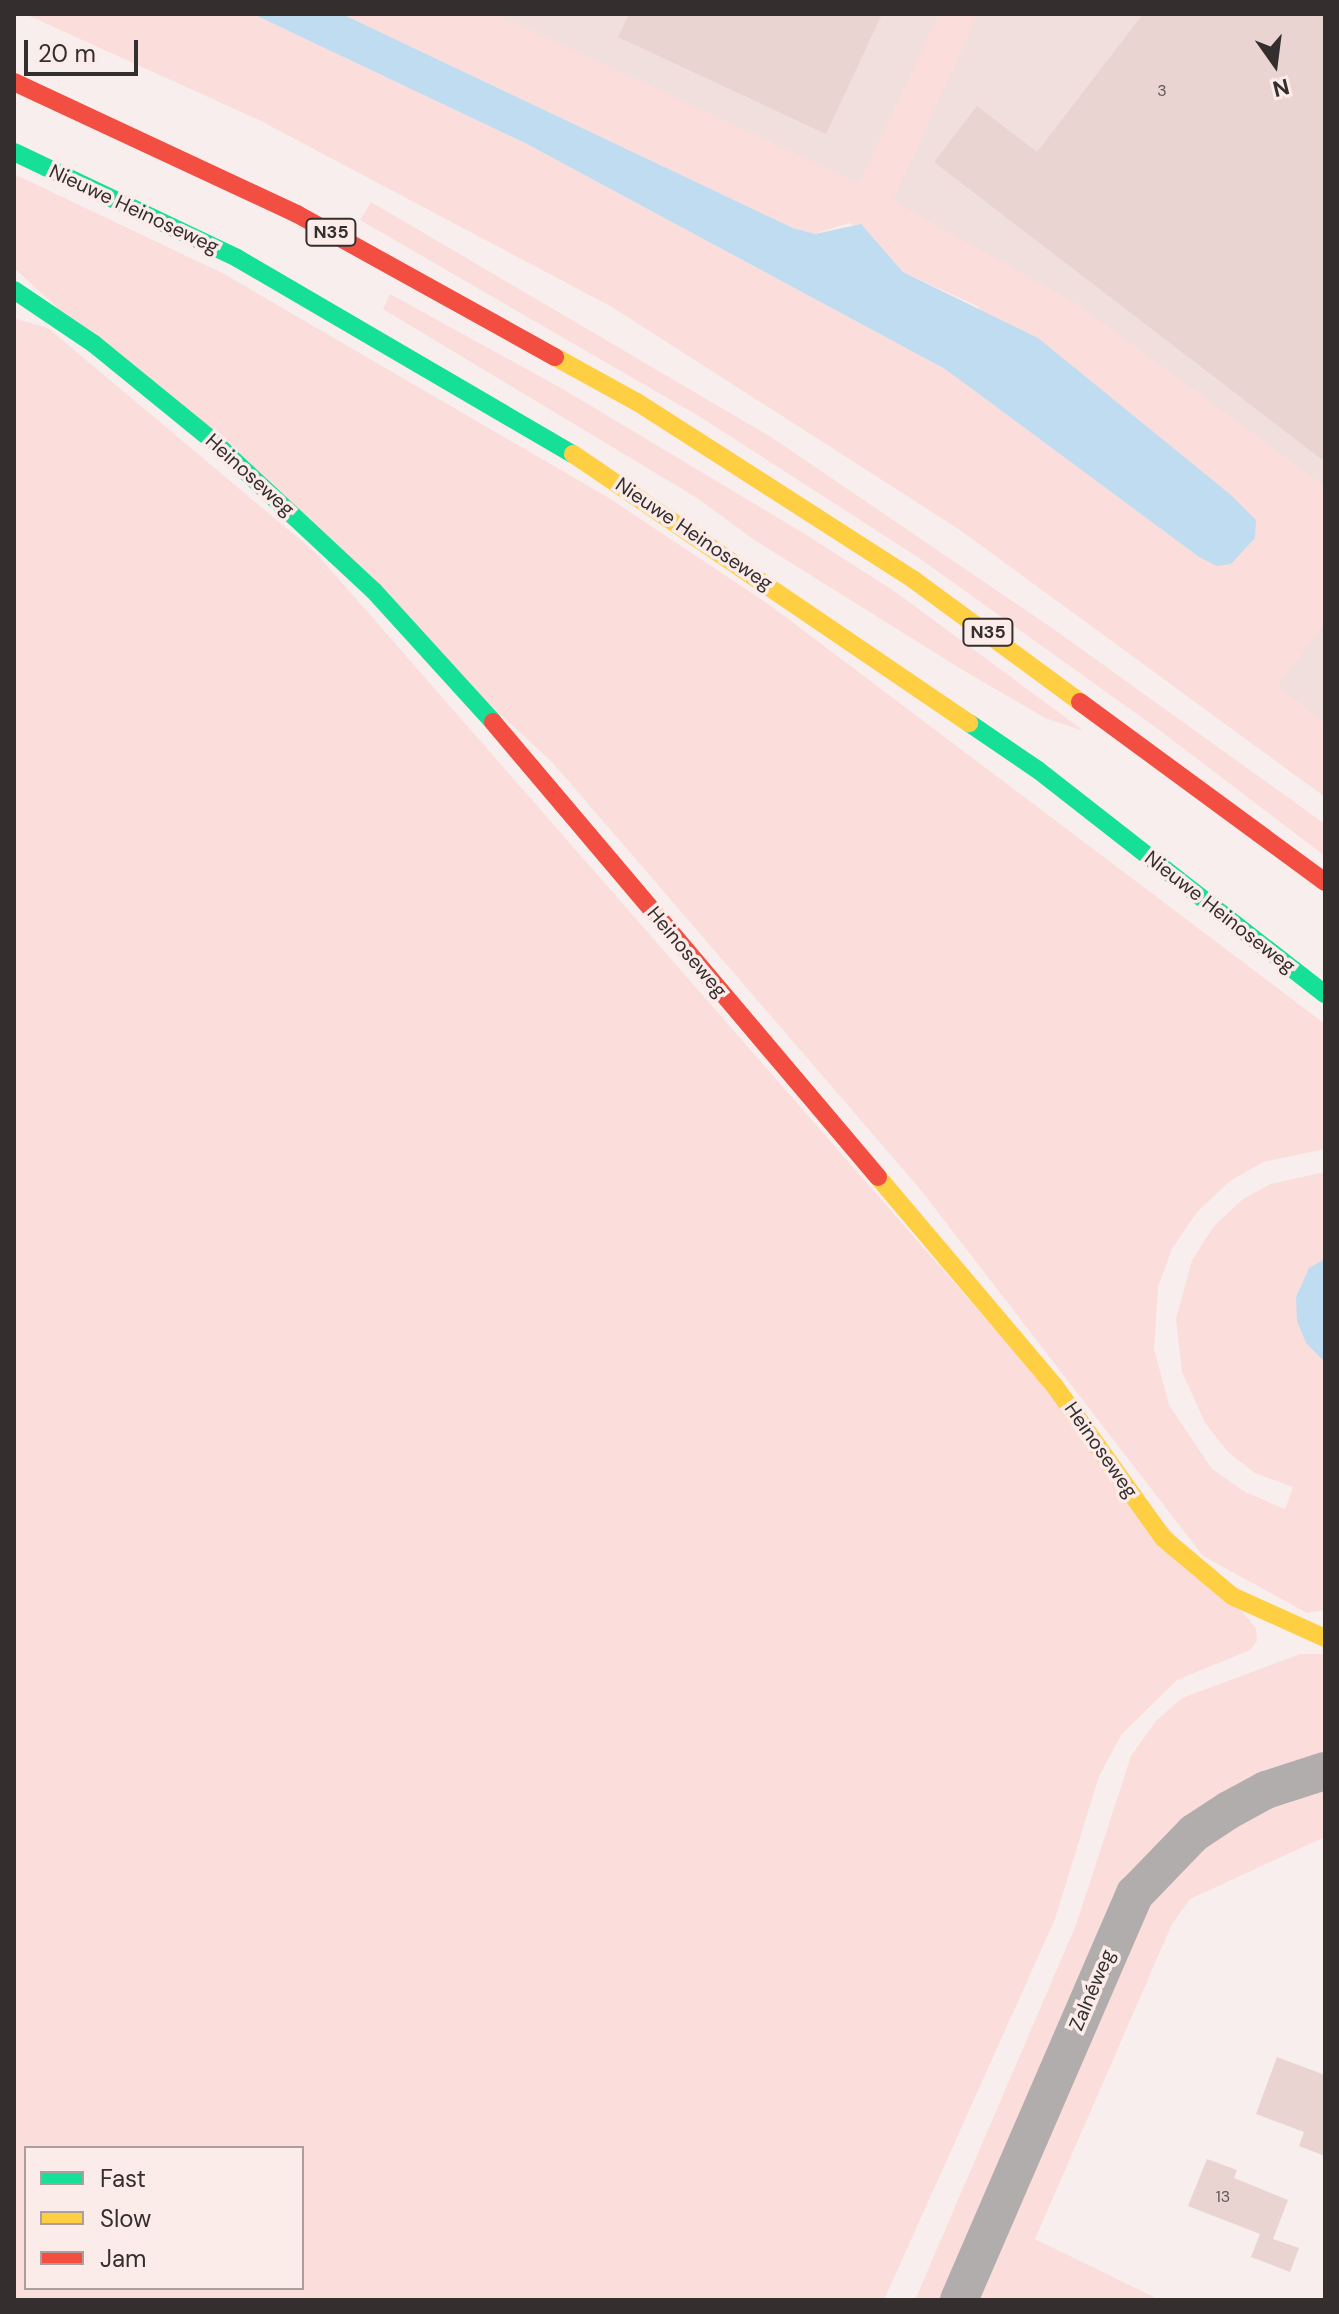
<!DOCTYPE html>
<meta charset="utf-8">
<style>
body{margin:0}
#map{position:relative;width:1339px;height:2314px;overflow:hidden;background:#f7eeed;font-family:"DM Sans",sans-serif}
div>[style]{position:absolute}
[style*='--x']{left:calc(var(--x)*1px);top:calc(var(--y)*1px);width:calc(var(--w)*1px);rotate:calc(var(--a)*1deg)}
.built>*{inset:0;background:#f0dfdd}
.green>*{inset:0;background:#fbdedb}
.water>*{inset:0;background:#c0dcf1}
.building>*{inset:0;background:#e9d4d2}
.street>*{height:38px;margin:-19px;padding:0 19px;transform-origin:19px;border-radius:19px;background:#b1adac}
.fast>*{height:18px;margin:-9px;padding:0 9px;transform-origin:9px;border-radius:9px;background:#16e098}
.slow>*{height:18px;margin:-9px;padding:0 9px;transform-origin:9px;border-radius:9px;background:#ffcf43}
.jam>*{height:18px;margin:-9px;padding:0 9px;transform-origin:9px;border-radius:9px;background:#f24e42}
span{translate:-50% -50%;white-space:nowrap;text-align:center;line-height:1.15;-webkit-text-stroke:7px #fbebe9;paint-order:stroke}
.number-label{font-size:16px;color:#615857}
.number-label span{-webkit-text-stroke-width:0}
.shield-label span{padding:2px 6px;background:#fbebe9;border:2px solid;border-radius:6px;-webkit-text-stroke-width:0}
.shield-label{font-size:18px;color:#342e2e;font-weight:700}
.street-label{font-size:20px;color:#342e2e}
.frame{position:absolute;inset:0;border:16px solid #342e2e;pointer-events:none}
.legend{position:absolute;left:24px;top:2146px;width:280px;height:144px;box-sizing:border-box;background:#fbebe9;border:2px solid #ab9f9e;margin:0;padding:10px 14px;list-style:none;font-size:24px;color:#342e2e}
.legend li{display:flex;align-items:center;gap:16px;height:40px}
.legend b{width:40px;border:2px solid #ab9f9e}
.north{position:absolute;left:1235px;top:24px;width:80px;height:80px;-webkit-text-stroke:6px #fbebe9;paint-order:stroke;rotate:166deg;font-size:22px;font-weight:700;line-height:32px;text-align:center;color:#342e2e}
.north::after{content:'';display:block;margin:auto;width:28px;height:36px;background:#342e2e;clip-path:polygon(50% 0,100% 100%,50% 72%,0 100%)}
.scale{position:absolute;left:24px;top:40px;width:114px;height:36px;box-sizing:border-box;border:4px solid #342e2e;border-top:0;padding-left:10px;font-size:24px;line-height:28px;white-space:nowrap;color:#342e2e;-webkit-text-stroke:6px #fbebe9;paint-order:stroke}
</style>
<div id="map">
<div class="built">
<i style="clip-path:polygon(436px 14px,1325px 14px,1325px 522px,902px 230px)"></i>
<i style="clip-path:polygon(1325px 545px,1325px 765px,1219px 685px)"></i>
</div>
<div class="green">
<i style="clip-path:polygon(25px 14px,253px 14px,527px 144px,945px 369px,1199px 557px,977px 306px,903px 272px,871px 236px,849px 223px,814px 234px,793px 228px,342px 14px,497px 14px,859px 183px,939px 14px,978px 14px,893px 201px,1077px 304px,1325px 486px,1325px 623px,1278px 686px,1325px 723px,1325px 797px,960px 530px,612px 307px,259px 120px)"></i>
<i style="clip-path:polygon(14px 174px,224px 274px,609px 498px,771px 606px,1325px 1024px,1325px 1149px,1263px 1162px,1230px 1181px,1197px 1212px,1172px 1249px,1158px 1287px,1154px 1349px,1169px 1405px,1212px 1469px,1245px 1492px,1285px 1509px,1293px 1487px,1255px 1473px,1228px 1452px,1205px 1423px,1182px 1372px,1176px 1319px,1192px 1260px,1214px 1226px,1243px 1199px,1271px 1184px,1325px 1172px,1325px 1610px,1307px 1613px,1203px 1556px,920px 1189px,552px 762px,14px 268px)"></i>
<i style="clip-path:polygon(371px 202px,771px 437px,1052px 628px,1325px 824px,1325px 856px,1158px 729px,919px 558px,702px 418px,360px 220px)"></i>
<i style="clip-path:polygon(390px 294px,561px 388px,805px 534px,894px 591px,1084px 731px,1045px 718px,961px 669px,753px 539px,697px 498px,383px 309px)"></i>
<i style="clip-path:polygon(evenodd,16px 319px,48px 328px,316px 553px,1256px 1628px,1257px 1641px,1250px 1650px,1177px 1680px,1121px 1735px,1099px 1776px,1055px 1919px,884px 2300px,14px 2300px,16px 319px,26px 2148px,302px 2148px,302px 2288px,26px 2288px,26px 2148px)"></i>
<i style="clip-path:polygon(1300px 1654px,1325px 1654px,1325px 1756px,1114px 1899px,940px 2300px,915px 2300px,1076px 1925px,1131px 1756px,1156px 1721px,1182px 1698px)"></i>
<i style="clip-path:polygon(1325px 1785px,1325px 1837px,1190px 1899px,1172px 1924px,1035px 2239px,1160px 2300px,976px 2300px,1147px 1900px,1233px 1822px)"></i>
</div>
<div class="water">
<i style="clip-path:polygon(253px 14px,342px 14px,793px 228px,815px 234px,861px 224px,903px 272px,1038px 338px,1231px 495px,1256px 520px,1255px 538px,1231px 564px,1217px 566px,1199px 557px,945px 369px,527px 144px)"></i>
<i style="clip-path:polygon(1325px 1259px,1325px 1362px,1306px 1343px,1297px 1321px,1296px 1297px,1309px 1268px)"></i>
</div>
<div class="building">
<i style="clip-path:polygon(629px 14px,882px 14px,826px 134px,618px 37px)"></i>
<i style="clip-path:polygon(1143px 14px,1325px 15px,1325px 462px,934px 162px,977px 106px,1037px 152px)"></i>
<i style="clip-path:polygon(1277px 2057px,1325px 2075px,1325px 2156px,1299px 2146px,1304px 2132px,1256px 2114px)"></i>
<i style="clip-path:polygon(1207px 2159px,1237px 2170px,1234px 2178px,1288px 2200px,1273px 2239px,1299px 2248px,1290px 2272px,1251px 2257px,1260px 2234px,1188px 2206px)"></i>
</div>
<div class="street">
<i style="--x:959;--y:2300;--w:443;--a:-66.6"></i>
<i style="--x:1135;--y:1894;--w:85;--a:-46"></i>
<i style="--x:1194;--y:1833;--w:42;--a:-33.3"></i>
<i style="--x:1229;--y:1810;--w:42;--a:-28.4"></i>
<i style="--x:1266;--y:1790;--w:62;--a:-17.9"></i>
</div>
<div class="fast">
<i style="--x:14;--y:152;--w:247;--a:25.4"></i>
<i style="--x:237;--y:258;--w:389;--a:30.3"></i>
<i style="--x:14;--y:290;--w:97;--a:34"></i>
<i style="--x:94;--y:344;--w:154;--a:39.2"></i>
<i style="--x:213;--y:441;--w:220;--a:43"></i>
<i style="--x:374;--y:591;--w:177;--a:47.7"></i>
<i style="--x:969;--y:723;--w:83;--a:34.3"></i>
<i style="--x:1038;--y:770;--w:364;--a:38"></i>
</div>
<div class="slow">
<i style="--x:555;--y:357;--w:94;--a:28.8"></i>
<i style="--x:637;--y:402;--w:329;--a:32.7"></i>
<i style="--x:914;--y:580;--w:206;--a:36.3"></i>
<i style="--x:573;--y:454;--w:479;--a:34.2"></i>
<i style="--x:878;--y:1177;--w:272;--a:49.8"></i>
<i style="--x:1054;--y:1385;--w:188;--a:54.5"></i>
<i style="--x:1163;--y:1538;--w:90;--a:40"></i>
<i style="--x:1232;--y:1596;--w:102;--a:24.3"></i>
</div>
<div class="jam">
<i style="--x:14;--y:82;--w:312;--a:25"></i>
<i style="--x:297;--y:214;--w:295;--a:29"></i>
<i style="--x:1080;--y:702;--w:304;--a:36.3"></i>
<i style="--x:493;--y:722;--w:596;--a:49.76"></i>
</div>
<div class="number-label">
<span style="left:1162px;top:91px">3</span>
<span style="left:1223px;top:2197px">13</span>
</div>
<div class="shield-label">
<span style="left:331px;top:232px">N35</span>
<span style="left:988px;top:632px">N35</span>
</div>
<div class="street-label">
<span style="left:134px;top:209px;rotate:25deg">Nieuwe Heinoseweg</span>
<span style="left:250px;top:475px;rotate:42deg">Heinoseweg</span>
<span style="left:694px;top:534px;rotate:34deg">Nieuwe Heinoseweg</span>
<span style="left:1220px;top:912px;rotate:38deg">Nieuwe Heinoseweg</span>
<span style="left:687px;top:952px;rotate:50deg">Heinoseweg</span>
<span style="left:1101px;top:1450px;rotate:55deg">Heinoseweg</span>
<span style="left:1092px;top:1990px;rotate:-67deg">Zalnéweg</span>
</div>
<div class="frame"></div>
<ul class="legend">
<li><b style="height:10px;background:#16e098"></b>Fast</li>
<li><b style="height:10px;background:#ffcf43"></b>Slow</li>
<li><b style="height:10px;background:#f24e42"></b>Jam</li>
</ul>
<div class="north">N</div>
<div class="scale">20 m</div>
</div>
